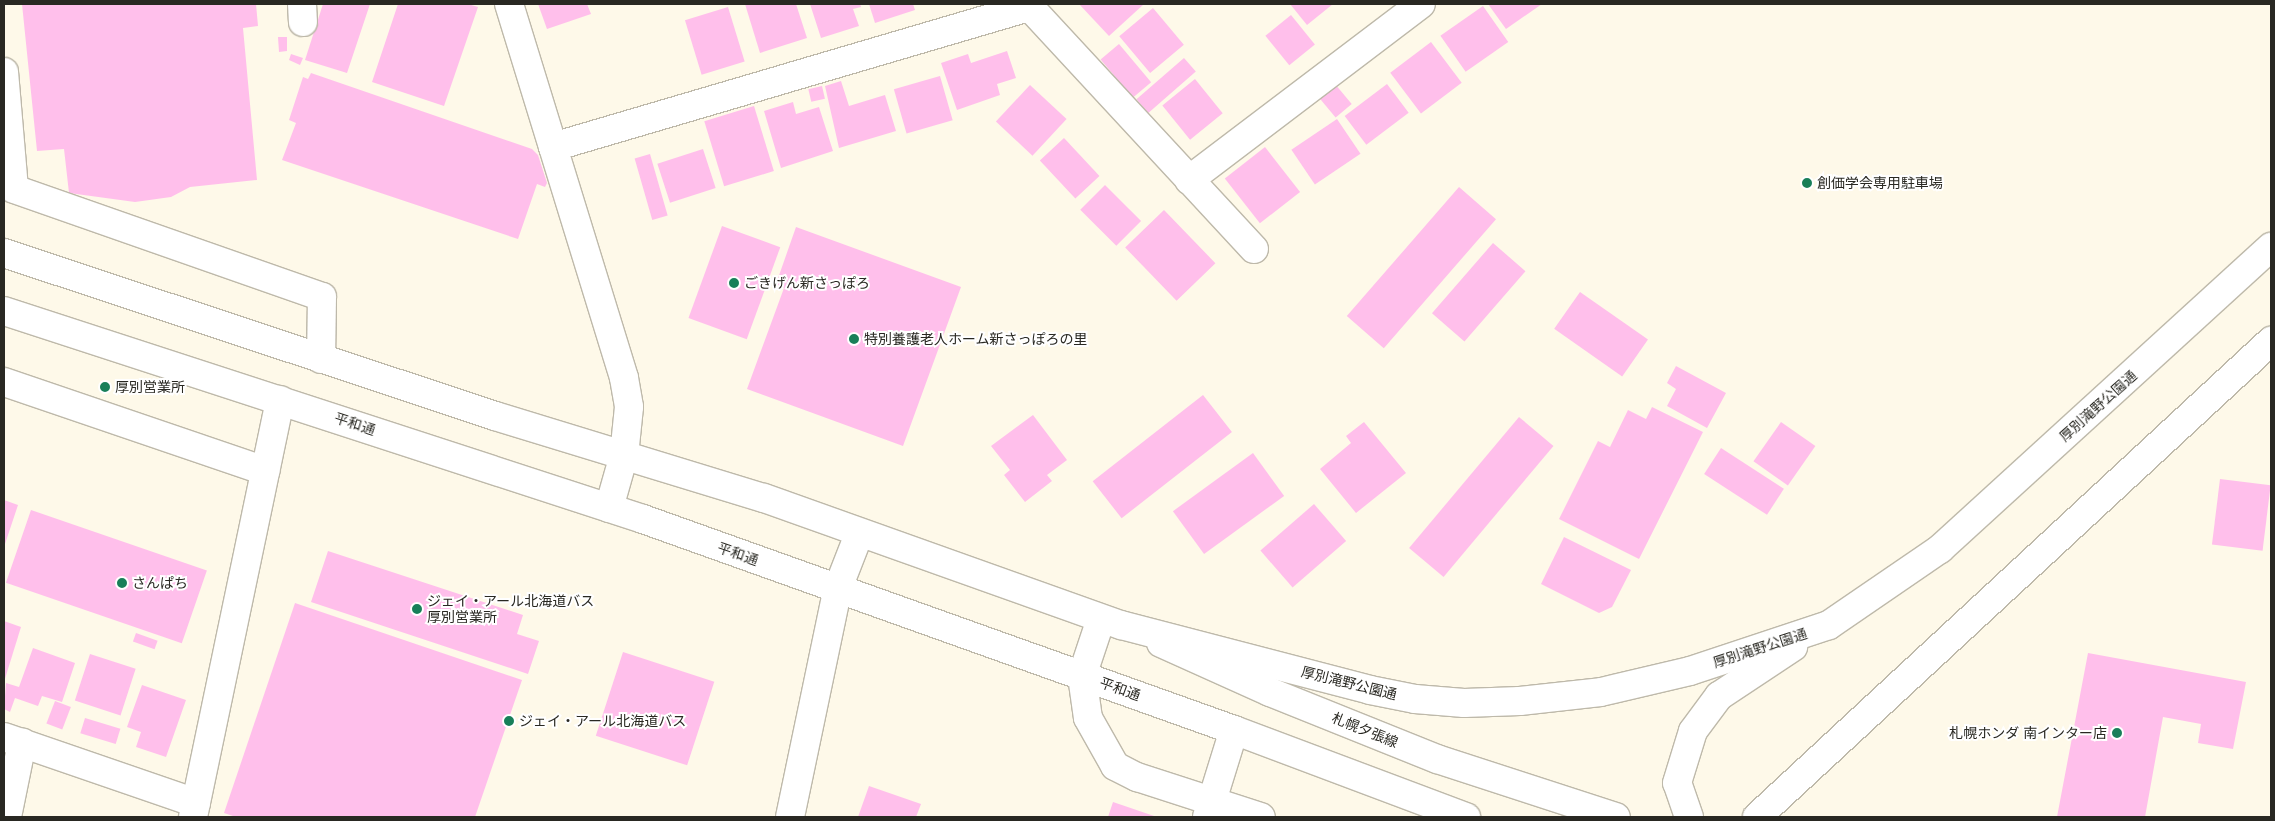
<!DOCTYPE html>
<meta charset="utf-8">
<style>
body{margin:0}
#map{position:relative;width:2275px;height:821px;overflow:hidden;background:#fef9e9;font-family:"PT Sans","Noto Sans JP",sans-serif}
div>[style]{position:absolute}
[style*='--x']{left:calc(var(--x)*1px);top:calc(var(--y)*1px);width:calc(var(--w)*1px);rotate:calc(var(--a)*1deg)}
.building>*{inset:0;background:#ffbfeb;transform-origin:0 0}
.roads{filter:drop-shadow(1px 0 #beb9aa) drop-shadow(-1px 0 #beb9aa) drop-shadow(0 1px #beb9aa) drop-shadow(0 -1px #beb9aa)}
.minor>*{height:28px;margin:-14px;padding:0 14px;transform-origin:14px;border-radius:14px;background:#fff}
.major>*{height:28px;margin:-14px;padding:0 14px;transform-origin:14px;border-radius:14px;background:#fff}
.highway>*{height:28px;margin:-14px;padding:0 14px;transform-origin:14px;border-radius:14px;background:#fff}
.dots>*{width:14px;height:14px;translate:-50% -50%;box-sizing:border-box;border:2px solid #fff;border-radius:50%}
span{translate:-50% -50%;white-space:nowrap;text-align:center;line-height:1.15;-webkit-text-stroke:4px #fff;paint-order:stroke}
.poi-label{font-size:14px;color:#292822}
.left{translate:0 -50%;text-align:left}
.right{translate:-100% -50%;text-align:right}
.street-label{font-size:14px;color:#292822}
.frame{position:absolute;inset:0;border:5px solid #292822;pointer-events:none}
</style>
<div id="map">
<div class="building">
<i style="clip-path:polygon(22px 4px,256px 4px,258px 26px,243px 28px,257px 180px,190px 187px,171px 197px,135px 202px,69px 193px,64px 149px,37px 151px)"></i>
<i style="clip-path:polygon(323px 4px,370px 4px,347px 73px,305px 60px)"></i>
<i style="clip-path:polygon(398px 4px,468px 4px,478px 7px,444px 106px,372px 82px)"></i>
<i style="clip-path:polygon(538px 4px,587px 4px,591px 14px,547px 29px)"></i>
<i style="clip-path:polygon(745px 4px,796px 4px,807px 38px,760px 53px)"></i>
<i style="clip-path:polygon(810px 4px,860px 4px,861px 7px,853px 9px,859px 26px,821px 38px)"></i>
<i style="clip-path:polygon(869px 4px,913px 4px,915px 10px,875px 23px)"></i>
<i style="clip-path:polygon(1079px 4px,1144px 4px,1109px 36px)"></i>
<i style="clip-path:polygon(1290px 4px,1333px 4px,1307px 25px)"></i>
<i style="clip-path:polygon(1488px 4px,1542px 4px,1506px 29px)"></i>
<i style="left:1483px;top:6px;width:44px;height:52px;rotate:55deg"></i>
<i style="left:728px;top:7px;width:57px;height:45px;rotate:73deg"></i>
<i style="left:1153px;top:8px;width:48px;height:44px;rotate:50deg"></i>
<i style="left:1291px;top:15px;width:38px;height:33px;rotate:51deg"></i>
<i style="clip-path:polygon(278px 37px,287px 37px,287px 51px,279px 52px)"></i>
<i style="left:1431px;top:42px;width:51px;height:51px;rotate:53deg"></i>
<i style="left:1119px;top:44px;width:50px;height:24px;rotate:50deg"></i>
<i style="clip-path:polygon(1007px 51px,1016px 78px,997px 84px,1000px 95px,957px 110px,941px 63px,968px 54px,971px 63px)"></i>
<i style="clip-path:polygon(291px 54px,303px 58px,300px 65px,289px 60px)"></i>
<i style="left:1184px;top:58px;width:18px;height:63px;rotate:49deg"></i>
<i style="clip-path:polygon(311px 73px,532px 149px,538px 155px,547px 183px,545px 187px,537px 184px,518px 239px,282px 160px,296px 123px,289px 120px,303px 77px,308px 79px)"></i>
<i style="left:940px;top:76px;width:46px;height:48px;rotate:74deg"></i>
<i style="left:1195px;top:79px;width:44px;height:42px;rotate:51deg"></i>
<i style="clip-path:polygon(841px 81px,849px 106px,885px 95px,896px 131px,839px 148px,825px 86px)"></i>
<i style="left:1335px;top:84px;width:26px;height:21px;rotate:50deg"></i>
<i style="left:1387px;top:84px;width:36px;height:53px;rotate:53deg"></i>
<i style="left:1030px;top:85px;width:50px;height:50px;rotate:43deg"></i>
<i style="left:822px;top:86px;width:13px;height:14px;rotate:77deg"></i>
<i style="clip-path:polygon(793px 102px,796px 114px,819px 107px,833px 151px,781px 168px,764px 111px)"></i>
<i style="left:754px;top:106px;width:68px;height:52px;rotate:73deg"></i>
<i style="left:1337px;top:119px;width:42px;height:55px;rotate:56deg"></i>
<i style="left:1064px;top:138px;width:52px;height:33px;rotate:47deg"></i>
<i style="left:1265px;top:147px;width:57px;height:51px;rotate:52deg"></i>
<i style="left:703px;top:149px;width:41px;height:48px;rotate:72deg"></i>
<i style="left:650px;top:154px;width:64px;height:16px;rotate:74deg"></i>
<i style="left:1105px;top:185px;width:51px;height:35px;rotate:45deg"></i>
<i style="left:1459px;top:187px;width:49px;height:171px;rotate:41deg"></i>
<i style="left:1164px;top:210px;width:74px;height:54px;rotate:46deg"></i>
<i style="left:722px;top:226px;width:62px;height:98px;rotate:20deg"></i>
<i style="clip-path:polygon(796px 227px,961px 287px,903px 446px,747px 389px,784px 288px,776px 284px)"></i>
<i style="left:1493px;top:243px;width:43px;height:93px;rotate:41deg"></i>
<i style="left:1580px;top:292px;width:83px;height:45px;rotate:35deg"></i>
<i style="clip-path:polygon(1676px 366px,1726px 393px,1707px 428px,1667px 406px,1676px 389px,1667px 383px)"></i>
<i style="left:1203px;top:395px;width:47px;height:140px;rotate:52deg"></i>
<i style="clip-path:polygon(1652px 407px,1703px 432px,1639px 559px,1559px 519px,1598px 441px,1610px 447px,1628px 410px,1646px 419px)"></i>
<i style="clip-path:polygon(1033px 415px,1067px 460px,1047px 475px,1052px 481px,1025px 502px,1004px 475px,1010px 470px,991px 446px)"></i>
<i style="left:1519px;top:417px;width:45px;height:171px;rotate:40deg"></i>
<i style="clip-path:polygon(1364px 422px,1406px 473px,1356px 513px,1320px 469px,1351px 443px,1346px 436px)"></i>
<i style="left:1781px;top:422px;width:42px;height:48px;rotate:35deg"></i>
<i style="left:1721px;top:448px;width:75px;height:31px;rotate:33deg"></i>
<i style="left:1253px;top:453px;width:53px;height:99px;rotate:54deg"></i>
<i style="left:2220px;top:479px;width:51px;height:66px;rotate:7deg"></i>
<i style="clip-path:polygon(4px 500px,18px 505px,4px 547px)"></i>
<i style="left:1314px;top:504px;width:49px;height:71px;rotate:49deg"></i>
<i style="left:31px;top:510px;width:186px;height:77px;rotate:19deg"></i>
<i style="clip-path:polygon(1564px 537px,1631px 570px,1612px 607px,1599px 613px,1541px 584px)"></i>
<i style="clip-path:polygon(328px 551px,523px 615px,517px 634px,539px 641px,528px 674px,311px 602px)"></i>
<i style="clip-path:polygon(295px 603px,522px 680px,475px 817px,236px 817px,224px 813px)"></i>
<i style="clip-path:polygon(4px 621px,21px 627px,4px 682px)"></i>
<i style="left:136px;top:633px;width:23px;height:9px;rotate:20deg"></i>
<i style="clip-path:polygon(33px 648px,75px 663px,62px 702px,42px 696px,38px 706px,15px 698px,10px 712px,4px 709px,6px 683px,19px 687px)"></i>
<i style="left:623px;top:652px;width:96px;height:88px;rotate:18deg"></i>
<i style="clip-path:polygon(2088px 653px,2246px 682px,2233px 749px,2198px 743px,2201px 724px,2163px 717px,2145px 817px,2057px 817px)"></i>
<i style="left:90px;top:654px;width:48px;height:49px;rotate:18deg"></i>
<i style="clip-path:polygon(142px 685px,186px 700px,166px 757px,136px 747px,141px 732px,127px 727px)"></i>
<i style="left:55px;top:701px;width:17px;height:24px;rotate:21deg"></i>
<i style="left:85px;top:718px;width:37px;height:16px;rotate:17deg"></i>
<i style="clip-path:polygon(869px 786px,921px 804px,916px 817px,858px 817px)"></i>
<i style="clip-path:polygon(1113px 802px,1157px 817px,1108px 817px)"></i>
</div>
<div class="roads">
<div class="minor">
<i style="--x:302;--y:4;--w:18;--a:87"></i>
<i style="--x:509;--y:4;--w:391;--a:72.9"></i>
<i style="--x:624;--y:378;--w:29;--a:80"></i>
<i style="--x:629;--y:407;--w:48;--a:95.9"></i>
<i style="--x:624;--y:455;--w:55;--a:105.8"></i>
<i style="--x:1027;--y:4;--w:334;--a:47.2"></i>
<i style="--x:4;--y:72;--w:117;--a:85.1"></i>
<i style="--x:14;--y:189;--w:326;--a:19.3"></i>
<i style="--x:322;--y:297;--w:62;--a:90.9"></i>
<i style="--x:553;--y:147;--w:495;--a:-16.4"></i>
<i style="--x:1189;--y:180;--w:291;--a:-37.2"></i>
<i style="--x:4;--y:382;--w:276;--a:18.8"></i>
<i style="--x:1101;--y:619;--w:60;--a:108.4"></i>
<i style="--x:1082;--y:676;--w:42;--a:81.9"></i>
<i style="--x:1088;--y:718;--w:55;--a:60.6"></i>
<i style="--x:1115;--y:766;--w:25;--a:27"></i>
<i style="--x:1137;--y:777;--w:130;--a:17.9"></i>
<i style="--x:4;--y:737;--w:203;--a:19"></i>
<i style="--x:7;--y:817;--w:76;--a:-78.5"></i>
<i style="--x:193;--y:817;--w:426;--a:-78.2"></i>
<i style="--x:790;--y:817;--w:234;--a:-78.2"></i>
<i style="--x:838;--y:588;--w:58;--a:-68.7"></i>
<i style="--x:1207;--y:817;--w:91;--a:-72.8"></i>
</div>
<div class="major">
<i style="--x:1161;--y:643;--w:120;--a:24.2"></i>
<i style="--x:1270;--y:692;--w:180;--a:21.9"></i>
<i style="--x:1437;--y:759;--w:188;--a:18"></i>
</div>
<div class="highway">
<i style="--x:4;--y:253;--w:517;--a:18.36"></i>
<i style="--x:495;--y:416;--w:281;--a:17"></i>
<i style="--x:764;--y:498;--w:379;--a:19.6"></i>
<i style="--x:1121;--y:625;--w:257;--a:14.6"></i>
<i style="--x:1370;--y:690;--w:46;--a:11.3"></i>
<i style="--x:1415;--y:699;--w:49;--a:4.7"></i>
<i style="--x:1464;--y:703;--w:56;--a:-2"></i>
<i style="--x:1520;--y:701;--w:81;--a:-6.3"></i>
<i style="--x:1601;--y:692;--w:91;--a:-13.3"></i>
<i style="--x:1690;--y:671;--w:146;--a:-18.3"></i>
<i style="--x:1829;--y:625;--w:135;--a:-34.4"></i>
<i style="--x:1940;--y:549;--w:448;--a:-42.4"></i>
<i style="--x:4;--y:311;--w:672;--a:18.03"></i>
<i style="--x:643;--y:519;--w:628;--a:19.65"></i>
<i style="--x:1234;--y:730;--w:248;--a:20.6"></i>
<i style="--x:1689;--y:817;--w:36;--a:-109"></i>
<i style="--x:1677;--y:783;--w:54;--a:-72.9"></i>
<i style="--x:1693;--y:731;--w:44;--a:-53.4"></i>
<i style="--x:1719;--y:696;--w:89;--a:-33.5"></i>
<i style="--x:1757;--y:817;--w:701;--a:-42.8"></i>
</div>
</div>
<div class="dots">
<i style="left:1807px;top:183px;background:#187f59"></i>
<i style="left:734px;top:283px;background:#187f59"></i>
<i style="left:854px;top:339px;background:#187f59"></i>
<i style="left:105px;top:387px;background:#187f59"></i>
<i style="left:122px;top:583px;background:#187f59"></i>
<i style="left:417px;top:609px;background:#187f59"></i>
<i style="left:509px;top:721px;background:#187f59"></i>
<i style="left:2117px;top:733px;background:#187f59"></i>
</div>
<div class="poi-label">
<span class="left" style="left:1817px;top:183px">創価学会専用駐車場</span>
<span class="left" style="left:744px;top:283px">ごきげん新さっぽろ</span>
<span class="left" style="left:864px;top:339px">特別養護老人ホーム新さっぽろの里</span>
<span class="left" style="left:115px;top:387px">厚別営業所</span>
<span class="left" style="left:132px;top:583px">さんぱち</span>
<span class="left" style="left:427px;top:609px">ジェイ・アール北海道バス<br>厚別営業所</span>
<span class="left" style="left:519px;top:721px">ジェイ・アール北海道バス</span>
<span class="right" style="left:2107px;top:733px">札幌ホンダ 南インター店</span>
</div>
<div class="street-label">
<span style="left:2098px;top:406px;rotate:-42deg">厚別滝野公園通</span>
<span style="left:355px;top:424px;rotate:18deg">平和通</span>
<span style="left:738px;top:554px;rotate:19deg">平和通</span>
<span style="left:1760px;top:648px;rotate:-18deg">厚別滝野公園通</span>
<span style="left:1349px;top:683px;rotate:14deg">厚別滝野公園通</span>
<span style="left:1120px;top:689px;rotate:20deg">平和通</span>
<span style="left:1365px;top:730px;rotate:22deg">札幌夕張線</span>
</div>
<div class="frame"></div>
</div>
